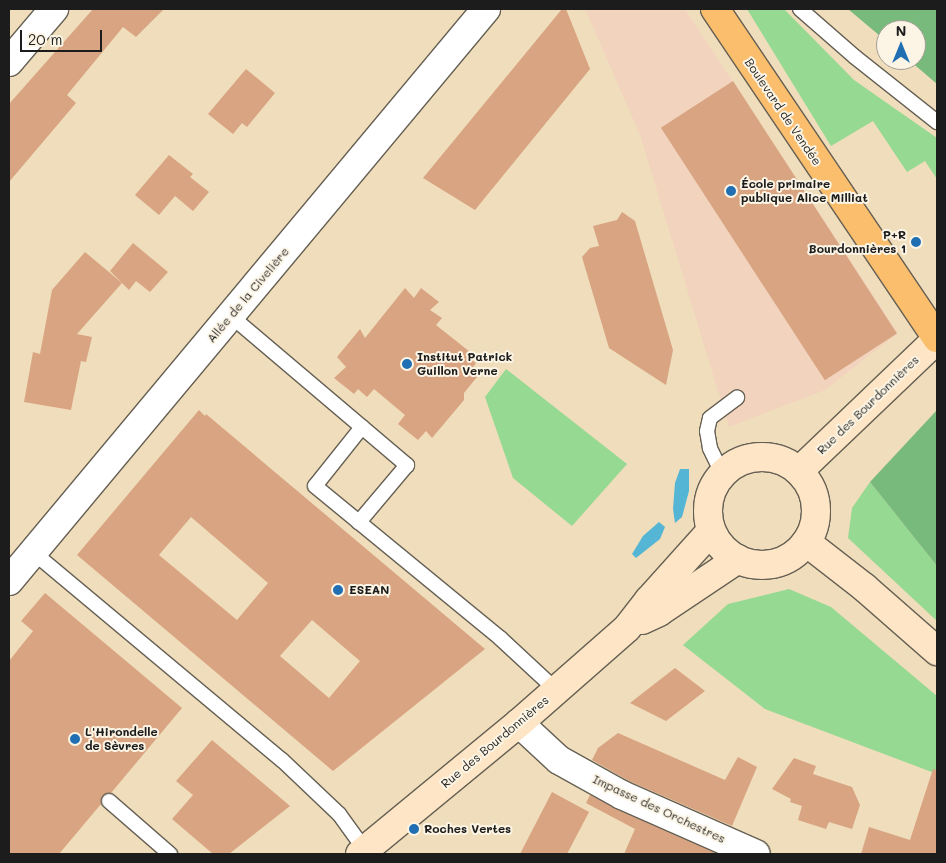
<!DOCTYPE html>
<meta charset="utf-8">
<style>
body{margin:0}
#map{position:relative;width:946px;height:863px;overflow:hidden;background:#efddbb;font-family:Mali,sans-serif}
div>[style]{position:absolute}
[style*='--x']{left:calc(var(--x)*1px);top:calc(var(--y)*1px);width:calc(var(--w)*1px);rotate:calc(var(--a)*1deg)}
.built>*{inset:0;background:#f2d4be}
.green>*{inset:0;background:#96d992}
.forest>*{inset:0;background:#78b97c}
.water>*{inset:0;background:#55b5d4}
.building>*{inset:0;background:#d9a482;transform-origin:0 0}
.roads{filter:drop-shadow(1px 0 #666054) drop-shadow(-1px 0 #666054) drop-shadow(0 1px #666054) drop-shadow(0 -1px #666054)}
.lane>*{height:14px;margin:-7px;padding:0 7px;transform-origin:7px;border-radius:7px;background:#fff}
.street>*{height:28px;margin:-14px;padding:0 14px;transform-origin:14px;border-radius:14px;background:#fff}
.secondary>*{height:28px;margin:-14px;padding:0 14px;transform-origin:14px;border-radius:14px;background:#fde5c5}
.secondary>.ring{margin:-14px;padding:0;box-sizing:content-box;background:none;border:28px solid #fde5c5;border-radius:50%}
.primary>*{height:28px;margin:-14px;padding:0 14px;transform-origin:14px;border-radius:14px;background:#fabe6d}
.dots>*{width:14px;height:14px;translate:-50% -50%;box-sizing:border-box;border:2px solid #fcf5e5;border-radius:50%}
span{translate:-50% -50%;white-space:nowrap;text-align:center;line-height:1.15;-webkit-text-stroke:4px #fcf5e5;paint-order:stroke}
.street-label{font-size:12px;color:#1c1c1c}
.poi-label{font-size:12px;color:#1c1c1c;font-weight:700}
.left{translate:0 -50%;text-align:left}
.right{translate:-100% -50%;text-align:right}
.frame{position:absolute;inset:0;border:10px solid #1c1c1c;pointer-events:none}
.north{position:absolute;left:876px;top:20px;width:50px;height:50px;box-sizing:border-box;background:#fcf5e5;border:1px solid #a29e95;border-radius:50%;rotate:0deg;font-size:14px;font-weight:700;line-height:20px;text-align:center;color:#1c1c1c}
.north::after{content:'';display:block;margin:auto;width:18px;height:22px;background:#1f6fb2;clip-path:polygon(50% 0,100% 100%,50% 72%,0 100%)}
.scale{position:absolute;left:20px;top:30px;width:82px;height:22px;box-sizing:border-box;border:2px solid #1c1c1c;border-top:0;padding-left:6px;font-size:15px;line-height:18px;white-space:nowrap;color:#1c1c1c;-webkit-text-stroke:4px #fcf5e5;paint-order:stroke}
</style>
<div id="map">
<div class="built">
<i style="clip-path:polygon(585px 9px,685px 9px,898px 333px,825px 390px,729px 427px,640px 135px)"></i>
</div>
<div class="green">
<i style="clip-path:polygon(747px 9px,784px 9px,854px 80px,937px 138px,937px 179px,925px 161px,907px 172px,873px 121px,831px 146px)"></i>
<i style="clip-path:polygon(506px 369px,627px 464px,572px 526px,513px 478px,485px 397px)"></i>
<i style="clip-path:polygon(870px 482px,937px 566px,937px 621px,848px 538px,852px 508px)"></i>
<i style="clip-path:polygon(789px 589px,831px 607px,937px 696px,937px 774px,765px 709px,683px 645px,728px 604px)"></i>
</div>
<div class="forest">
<i style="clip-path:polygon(848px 9px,937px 9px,937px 84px,909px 60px,916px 60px,916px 30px,886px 30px,886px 41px)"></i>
<i style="clip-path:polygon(937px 410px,937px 566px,870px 482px)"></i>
</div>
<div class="water">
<i style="clip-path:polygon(680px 469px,689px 469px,689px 491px,682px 517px,675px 523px,673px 509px,675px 483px)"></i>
<i style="clip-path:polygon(659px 522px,665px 527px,660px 539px,636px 558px,632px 554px,643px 536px)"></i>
</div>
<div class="building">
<i style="clip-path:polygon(93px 9px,164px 9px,136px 37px,123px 27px,67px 95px,76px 103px,9px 182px,9px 104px)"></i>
<i style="clip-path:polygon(562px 9px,566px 9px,590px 69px,475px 210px,423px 178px)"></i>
<i style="clip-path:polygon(246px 69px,275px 93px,247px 127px,242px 123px,233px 134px,208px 114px)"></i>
<i style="left:733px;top:81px;width:301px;height:86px;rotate:57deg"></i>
<i style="clip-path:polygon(169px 155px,193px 174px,190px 177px,209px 192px,193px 211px,175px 196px,159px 215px,135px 195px)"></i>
<i style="clip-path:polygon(622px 212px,635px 221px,673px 350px,666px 385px,609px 348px,582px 257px,590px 248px,599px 246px,593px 226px,617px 220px)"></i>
<i style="clip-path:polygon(133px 243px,168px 272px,150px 292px,136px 281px,129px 290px,110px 271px)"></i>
<i style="clip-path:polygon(85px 252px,122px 283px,77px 334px,92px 337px,86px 362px,81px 361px,71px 410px,24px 402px,33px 352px,40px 354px,52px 290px)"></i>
<i style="clip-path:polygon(405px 288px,414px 298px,421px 288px,439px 302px,430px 310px,442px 318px,436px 325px,470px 352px,466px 356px,476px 363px,469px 373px,477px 377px,464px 393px,464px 400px,432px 438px,426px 431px,418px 440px,398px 424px,405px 415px,374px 389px,367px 397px,358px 389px,354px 394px,334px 378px,346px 367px,337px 357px,360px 329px,365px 338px)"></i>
<i style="clip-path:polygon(evenodd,199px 410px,205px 416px,206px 414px,485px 649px,333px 771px,77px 555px,199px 410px,191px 517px,268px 583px,237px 620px,159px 555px,191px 517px,199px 410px,312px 620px,360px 661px,329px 698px,280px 656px,312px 620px)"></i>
<i style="clip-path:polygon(45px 593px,182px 708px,111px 793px,102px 796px,101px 804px,59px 854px,9px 854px,9px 661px,33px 631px,21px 621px)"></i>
<i style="clip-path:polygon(675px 668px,705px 691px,666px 721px,630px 703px)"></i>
<i style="clip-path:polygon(618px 733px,725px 780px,738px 757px,757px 767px,732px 826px,629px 781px,592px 760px,598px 748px)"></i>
<i style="clip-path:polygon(212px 740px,290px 806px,229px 854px,213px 854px,172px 819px,193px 795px,176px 781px)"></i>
<i style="clip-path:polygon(794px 758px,816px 766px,813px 774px,852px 787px,860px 805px,852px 829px,829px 822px,826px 829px,798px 820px,802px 806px,790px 802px,791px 799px,772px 789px)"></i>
<i style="clip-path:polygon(933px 769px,937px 770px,937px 854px,861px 854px,869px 827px,910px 840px)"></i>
<i style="clip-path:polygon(552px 792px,589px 812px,567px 854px,520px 854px)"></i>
<i style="clip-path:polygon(590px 795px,616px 809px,718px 854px,624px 854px,635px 829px,586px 803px)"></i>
</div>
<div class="roads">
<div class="lane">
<i style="--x:800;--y:9;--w:73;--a:41.1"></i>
<i style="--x:855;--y:57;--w:105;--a:38.4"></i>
<i style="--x:231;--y:316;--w:231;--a:40.3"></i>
<i style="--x:407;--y:465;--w:75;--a:130.1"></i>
<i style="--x:362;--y:427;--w:75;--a:128.5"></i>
<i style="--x:315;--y:486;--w:239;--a:39.4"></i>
<i style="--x:500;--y:638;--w:76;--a:42.9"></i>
<i style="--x:722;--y:473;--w:28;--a:-116"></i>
<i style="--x:710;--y:448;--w:17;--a:-100"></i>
<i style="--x:707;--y:431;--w:13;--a:-77"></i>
<i style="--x:710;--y:418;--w:34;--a:-37"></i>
<i style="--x:33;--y:552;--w:324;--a:39.9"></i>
<i style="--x:282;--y:760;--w:79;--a:43.5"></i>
<i style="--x:339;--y:814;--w:44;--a:54.2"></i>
<i style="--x:109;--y:801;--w:81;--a:41"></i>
</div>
<div class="street">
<i style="--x:9;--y:62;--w:70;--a:-49.7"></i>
<i style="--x:9;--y:581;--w:745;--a:-50.17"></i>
<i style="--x:519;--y:723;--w:54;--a:42.8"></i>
<i style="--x:559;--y:760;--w:72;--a:29.1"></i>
<i style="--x:622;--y:795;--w:146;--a:23.8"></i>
</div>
<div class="secondary">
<i class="ring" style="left:708px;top:457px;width:80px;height:80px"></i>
<i style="--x:799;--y:471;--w:191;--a:-43.7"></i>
<i style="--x:806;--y:542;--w:75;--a:37.9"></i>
<i style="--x:865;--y:588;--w:96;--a:41.2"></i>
<i style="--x:642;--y:620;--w:19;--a:-25"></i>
<i style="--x:659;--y:612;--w:95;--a:-33.9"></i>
<i style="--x:360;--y:854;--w:206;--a:-39.5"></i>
<i style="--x:519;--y:723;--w:144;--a:-41.3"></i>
<i style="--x:627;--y:628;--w:36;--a:-52"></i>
<i style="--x:649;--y:600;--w:93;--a:-48.1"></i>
</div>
<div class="primary">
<i style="--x:715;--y:9;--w:397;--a:56"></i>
</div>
</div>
<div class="dots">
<i style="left:731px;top:191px;background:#1f6fb2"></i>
<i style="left:916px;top:242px;background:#1f6fb2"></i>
<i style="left:407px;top:364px;background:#1f6fb2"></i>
<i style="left:338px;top:590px;background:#1f6fb2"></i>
<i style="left:75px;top:739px;background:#1f6fb2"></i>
<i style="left:414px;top:829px;background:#1f6fb2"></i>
</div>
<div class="street-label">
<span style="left:783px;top:112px;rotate:56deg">Boulevard de Vendée</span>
<span style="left:248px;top:295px;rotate:-50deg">Allée de la Civelière</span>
<span style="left:868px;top:405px;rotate:-44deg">Rue des Bourdonnières</span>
<span style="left:495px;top:742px;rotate:-40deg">Rue des Bourdonnières</span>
<span style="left:659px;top:809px;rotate:25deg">Impasse des Orchestres</span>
</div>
<div class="poi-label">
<span class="left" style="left:741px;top:191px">École primaire<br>publique Alice Milliat</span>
<span class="right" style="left:906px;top:242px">P+R<br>Bourdonnières 1</span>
<span class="left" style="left:417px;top:364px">Institut Patrick<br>Guillon Verne</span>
<span class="left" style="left:349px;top:590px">ESEAN</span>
<span class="left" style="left:85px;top:739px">L'Hirondelle<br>de Sèvres</span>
<span class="left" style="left:424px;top:829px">Roches Vertes</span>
</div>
<div class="frame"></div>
<div class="north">N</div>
<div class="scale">20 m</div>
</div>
